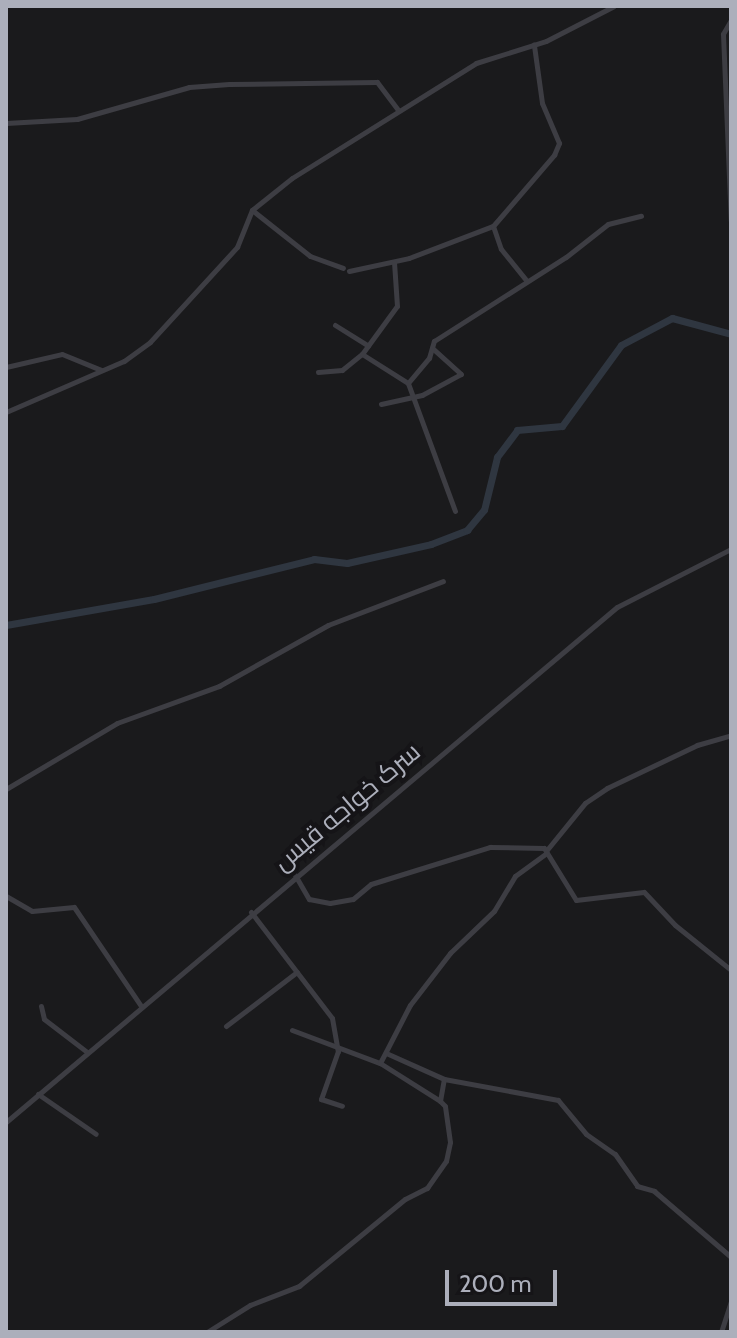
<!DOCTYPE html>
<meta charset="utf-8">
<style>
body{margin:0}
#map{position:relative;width:737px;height:1338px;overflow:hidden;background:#1a1a1c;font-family:Cabin,Cairo,sans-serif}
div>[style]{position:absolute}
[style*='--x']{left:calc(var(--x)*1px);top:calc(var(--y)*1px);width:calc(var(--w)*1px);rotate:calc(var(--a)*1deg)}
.river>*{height:7px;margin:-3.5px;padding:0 3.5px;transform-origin:3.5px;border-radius:3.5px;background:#2f3640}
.minor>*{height:5px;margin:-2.5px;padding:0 2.5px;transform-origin:2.5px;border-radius:2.5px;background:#3d3d43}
span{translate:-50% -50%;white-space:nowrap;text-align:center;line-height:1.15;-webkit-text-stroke:8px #151417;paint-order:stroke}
.street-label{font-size:26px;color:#acafbb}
.frame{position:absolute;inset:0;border:8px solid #acafbb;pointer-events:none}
.scale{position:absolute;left:445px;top:1270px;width:112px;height:36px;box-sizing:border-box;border:4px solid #acafbb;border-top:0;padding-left:10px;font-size:24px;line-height:28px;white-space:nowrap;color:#acafbb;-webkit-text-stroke:6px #151417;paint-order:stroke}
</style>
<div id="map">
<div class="river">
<i style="--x:6;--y:625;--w:150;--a:-10"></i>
<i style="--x:154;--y:599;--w:165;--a:-14"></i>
<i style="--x:314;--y:559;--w:33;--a:7"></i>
<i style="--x:347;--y:563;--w:86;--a:-12.7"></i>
<i style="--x:431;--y:544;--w:39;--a:-21"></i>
<i style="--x:467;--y:530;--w:26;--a:-50"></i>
<i style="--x:484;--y:510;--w:55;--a:-76.2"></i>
<i style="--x:497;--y:457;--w:34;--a:-53"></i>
<i style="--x:517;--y:430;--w:45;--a:-5.1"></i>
<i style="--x:562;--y:426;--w:100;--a:-53.9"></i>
<i style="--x:621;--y:345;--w:58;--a:-27.9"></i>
<i style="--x:672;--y:318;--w:61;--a:15.2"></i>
</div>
<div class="minor">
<i style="--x:731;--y:20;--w:16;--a:120"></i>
<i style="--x:723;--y:34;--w:187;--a:87.6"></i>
<i style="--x:6;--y:123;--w:71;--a:-3.2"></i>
<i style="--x:77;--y:119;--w:116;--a:-15.9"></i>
<i style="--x:189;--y:87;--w:40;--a:-4.3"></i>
<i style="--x:229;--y:84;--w:148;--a:-0.8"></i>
<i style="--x:377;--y:82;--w:36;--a:53"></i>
<i style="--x:252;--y:210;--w:74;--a:38.4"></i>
<i style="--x:310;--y:256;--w:35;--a:20"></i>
<i style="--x:493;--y:226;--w:24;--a:71"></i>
<i style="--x:501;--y:249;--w:40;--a:51"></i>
<i style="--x:349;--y:271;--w:61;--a:-12.2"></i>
<i style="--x:409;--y:258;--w:90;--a:-20.9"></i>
<i style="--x:493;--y:226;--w:94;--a:-49.3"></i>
<i style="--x:554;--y:155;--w:13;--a:-67"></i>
<i style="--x:559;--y:143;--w:43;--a:-113"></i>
<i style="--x:542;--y:103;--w:59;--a:-97.9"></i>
<i style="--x:335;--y:325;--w:39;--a:32"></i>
<i style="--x:362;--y:354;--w:54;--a:32.2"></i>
<i style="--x:6;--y:367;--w:57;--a:-13.1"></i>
<i style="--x:62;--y:354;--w:42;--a:22.3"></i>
<i style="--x:318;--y:372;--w:24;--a:-5"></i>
<i style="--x:342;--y:370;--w:26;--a:-39"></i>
<i style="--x:362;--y:354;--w:59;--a:-53.9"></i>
<i style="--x:397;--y:306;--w:44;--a:-93.9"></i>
<i style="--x:381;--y:404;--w:42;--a:-12.4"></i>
<i style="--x:422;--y:395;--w:44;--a:-28.3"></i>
<i style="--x:461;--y:374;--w:39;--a:-138"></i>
<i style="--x:6;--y:412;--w:129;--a:-23.4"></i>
<i style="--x:124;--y:361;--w:32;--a:-36"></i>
<i style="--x:150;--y:342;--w:129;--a:-47.5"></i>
<i style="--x:237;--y:247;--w:40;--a:-68"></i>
<i style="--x:252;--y:210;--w:51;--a:-38.7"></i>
<i style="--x:292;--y:178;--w:217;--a:-32"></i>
<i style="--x:476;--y:63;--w:73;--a:-17.4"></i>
<i style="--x:546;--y:41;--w:76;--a:-27.2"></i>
<i style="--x:455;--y:511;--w:136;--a:-110.2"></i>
<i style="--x:408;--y:383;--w:33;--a:-50"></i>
<i style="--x:429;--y:358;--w:18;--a:-74"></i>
<i style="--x:434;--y:341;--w:156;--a:-32.5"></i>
<i style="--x:566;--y:257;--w:53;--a:-38.2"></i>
<i style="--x:608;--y:224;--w:34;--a:-14"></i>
<i style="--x:6;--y:789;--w:129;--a:-30.7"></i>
<i style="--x:117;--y:723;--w:109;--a:-19.9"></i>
<i style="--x:219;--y:686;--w:125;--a:-29.2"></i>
<i style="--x:328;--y:625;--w:123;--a:-20.9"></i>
<i style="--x:546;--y:851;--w:62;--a:-50.9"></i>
<i style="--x:585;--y:803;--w:27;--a:-34"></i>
<i style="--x:607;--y:788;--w:100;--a:-25.5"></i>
<i style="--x:697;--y:745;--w:35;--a:-16"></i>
<i style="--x:295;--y:875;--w:28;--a:60"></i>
<i style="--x:309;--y:899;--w:21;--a:11"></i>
<i style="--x:330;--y:903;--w:23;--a:-10"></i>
<i style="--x:353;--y:899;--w:23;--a:-40"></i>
<i style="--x:371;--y:884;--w:125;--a:-17.3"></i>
<i style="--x:490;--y:847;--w:54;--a:1.1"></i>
<i style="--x:544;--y:848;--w:61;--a:58.4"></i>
<i style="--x:576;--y:900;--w:68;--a:-6.7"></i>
<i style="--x:644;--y:892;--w:45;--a:46.8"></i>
<i style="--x:675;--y:925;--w:72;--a:38.8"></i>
<i style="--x:6;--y:896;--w:30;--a:30"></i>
<i style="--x:32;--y:911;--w:42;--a:-5.4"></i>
<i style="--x:74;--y:907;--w:120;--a:55.9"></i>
<i style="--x:251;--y:912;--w:133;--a:52.6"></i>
<i style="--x:332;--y:1018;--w:34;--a:80"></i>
<i style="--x:338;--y:1051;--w:51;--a:109.5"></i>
<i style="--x:321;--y:1099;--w:22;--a:18"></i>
<i style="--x:41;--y:1006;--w:13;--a:77"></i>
<i style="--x:44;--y:1019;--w:54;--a:37.5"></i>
<i style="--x:226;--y:1026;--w:89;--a:-37.3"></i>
<i style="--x:292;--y:1030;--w:94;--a:20.6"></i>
<i style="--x:380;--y:1063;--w:71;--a:32.3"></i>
<i style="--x:386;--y:1053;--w:64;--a:24.1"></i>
<i style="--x:444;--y:1079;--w:116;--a:10.4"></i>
<i style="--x:558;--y:1100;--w:44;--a:50.5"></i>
<i style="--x:586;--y:1134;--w:35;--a:35"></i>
<i style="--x:615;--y:1154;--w:39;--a:55"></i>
<i style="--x:637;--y:1186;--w:18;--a:16"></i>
<i style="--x:654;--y:1191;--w:101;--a:40.6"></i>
<i style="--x:380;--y:1063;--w:65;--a:-62.7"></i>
<i style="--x:410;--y:1005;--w:66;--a:-52.4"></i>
<i style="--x:450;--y:953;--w:61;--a:-43.7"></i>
<i style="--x:494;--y:911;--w:41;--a:-59"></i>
<i style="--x:515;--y:876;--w:39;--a:-36"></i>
<i style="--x:38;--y:1094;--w:70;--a:34.6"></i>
<i style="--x:6;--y:1122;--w:799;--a:-40.13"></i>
<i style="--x:617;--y:607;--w:128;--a:-27"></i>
<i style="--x:207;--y:1332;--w:51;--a:-32.1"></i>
<i style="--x:250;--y:1305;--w:53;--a:-21.2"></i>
<i style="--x:299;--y:1286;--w:137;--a:-39.4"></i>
<i style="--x:405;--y:1199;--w:25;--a:-27"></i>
<i style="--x:427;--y:1188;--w:33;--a:-55"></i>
<i style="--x:446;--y:1161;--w:19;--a:-78"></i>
<i style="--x:450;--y:1142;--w:36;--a:-98"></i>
<i style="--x:445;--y:1106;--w:7;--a:-135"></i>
<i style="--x:440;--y:1101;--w:22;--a:-80"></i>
<i style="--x:721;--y:1332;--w:32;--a:-72"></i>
</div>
<div class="street-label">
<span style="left:347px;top:807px;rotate:-40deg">سرک خواجه قیس</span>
</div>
<div class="frame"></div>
<div class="scale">200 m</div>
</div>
